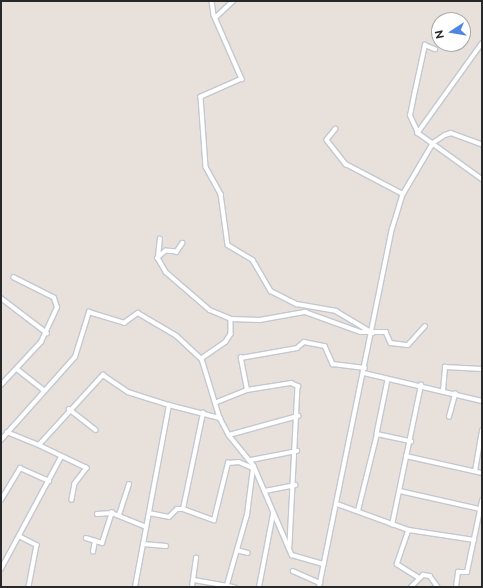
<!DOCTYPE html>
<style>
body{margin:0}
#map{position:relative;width:483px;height:588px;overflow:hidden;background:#e8e0db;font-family:Raleway,sans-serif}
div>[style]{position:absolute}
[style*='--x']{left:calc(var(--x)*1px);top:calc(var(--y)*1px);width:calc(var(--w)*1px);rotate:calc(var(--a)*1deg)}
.roads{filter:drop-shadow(1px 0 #c3c8d0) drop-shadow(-1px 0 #c3c8d0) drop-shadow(0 1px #c3c8d0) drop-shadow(0 -1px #c3c8d0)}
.minor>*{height:3.5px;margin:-1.75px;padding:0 1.75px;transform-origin:1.75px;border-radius:1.75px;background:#fff}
span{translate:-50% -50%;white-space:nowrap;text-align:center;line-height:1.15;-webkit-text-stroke:3px #fff;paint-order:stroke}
.frame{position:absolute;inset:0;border:2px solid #282828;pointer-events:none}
.north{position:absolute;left:431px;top:12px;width:40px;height:40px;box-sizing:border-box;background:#fff;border:1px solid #a9a9a9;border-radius:50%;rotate:258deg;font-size:11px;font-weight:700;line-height:16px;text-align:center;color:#282828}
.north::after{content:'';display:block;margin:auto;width:14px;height:18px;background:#4e86e3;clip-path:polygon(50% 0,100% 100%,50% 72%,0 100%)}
</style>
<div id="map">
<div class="roads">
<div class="minor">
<i style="--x:212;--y:1;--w:14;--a:82"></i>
<i style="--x:214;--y:15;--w:70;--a:66.4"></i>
<i style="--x:242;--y:79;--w:45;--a:156.3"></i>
<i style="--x:201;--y:97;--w:70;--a:85.9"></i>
<i style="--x:206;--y:167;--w:31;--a:61"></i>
<i style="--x:221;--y:194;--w:51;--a:82.2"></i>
<i style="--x:228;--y:245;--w:29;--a:31"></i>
<i style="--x:253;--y:260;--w:36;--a:60"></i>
<i style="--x:271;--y:291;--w:29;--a:27"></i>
<i style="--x:297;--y:304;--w:40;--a:10"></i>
<i style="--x:336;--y:311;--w:43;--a:30.7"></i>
<i style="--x:215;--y:18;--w:25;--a:-43"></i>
<i style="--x:482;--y:44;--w:110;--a:125.7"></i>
<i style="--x:418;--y:133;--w:79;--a:35.7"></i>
<i style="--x:336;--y:129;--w:14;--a:129"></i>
<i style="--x:327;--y:140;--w:31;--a:52"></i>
<i style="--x:346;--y:164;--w:64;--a:27.8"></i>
<i style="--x:418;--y:133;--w:19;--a:-115"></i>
<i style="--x:410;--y:116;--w:25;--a:-79"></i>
<i style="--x:415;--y:91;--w:47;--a:-77.7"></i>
<i style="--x:425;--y:45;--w:11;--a:22"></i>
<i style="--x:183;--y:243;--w:11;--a:124"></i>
<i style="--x:177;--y:252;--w:11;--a:-175"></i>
<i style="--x:166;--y:251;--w:11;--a:139"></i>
<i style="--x:158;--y:258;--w:16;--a:60"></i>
<i style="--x:166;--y:272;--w:58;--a:40.8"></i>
<i style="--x:210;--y:310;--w:23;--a:23"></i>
<i style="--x:231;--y:319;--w:29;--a:2"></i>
<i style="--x:260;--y:320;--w:46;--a:-10.1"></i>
<i style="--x:305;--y:312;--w:59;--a:19.7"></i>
<i style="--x:361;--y:332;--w:25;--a:0"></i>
<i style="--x:386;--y:332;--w:12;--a:66"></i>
<i style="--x:391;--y:343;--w:17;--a:7"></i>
<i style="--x:408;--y:345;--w:25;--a:-48"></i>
<i style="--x:158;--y:257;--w:18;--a:-84"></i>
<i style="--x:1;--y:298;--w:58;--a:37.3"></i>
<i style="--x:231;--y:319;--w:15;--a:90"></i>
<i style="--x:231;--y:334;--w:9;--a:122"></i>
<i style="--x:226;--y:342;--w:29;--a:145"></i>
<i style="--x:202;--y:359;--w:62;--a:73"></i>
<i style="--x:220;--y:418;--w:19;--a:62"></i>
<i style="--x:229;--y:435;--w:40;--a:51"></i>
<i style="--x:254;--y:466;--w:97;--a:66.9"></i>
<i style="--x:292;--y:555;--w:33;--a:16"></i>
<i style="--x:17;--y:369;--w:33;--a:38"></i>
<i style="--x:364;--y:373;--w:121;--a:13.3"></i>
<i style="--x:388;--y:380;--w:55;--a:101.5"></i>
<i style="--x:377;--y:434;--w:35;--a:12"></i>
<i style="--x:1;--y:385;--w:59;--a:-47.1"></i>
<i style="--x:41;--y:342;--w:38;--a:-65"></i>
<i style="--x:57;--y:308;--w:10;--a:-107"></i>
<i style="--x:54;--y:298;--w:45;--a:-153.4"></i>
<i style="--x:247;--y:390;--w:33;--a:-101"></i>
<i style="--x:241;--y:358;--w:57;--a:-10.1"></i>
<i style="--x:297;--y:348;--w:9;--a:-41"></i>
<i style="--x:304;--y:342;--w:21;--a:11"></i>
<i style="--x:325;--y:346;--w:20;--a:66"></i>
<i style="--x:333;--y:364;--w:32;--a:7"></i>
<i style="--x:443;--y:391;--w:24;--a:-85"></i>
<i style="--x:445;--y:367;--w:37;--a:3"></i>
<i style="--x:217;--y:402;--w:32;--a:-22"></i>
<i style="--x:247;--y:390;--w:45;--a:-9"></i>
<i style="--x:291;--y:383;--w:8;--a:23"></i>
<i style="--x:298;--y:386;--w:160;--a:92.9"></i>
<i style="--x:69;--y:409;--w:34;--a:38"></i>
<i style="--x:449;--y:417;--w:24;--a:-75"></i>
<i style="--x:7;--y:432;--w:35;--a:22"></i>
<i style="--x:39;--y:445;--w:95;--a:-47.6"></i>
<i style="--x:103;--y:375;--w:30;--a:34"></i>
<i style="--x:128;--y:392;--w:43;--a:17.6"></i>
<i style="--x:229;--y:435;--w:72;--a:-15.4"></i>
<i style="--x:1;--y:440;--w:111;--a:-48.3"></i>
<i style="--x:75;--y:357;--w:47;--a:-72.7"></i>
<i style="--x:89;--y:312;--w:37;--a:17"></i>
<i style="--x:124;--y:323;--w:17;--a:-36"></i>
<i style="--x:138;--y:313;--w:45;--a:30.5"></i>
<i style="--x:177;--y:336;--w:34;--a:43"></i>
<i style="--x:39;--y:445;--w:53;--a:25.6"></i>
<i style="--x:87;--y:468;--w:20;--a:127"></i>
<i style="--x:75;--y:484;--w:16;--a:101"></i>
<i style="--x:406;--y:456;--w:78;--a:12.6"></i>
<i style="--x:251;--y:460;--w:47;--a:-11.1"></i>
<i style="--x:475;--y:471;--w:41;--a:-80.1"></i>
<i style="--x:265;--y:491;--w:31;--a:-11"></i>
<i style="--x:400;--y:491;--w:82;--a:12.7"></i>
<i style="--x:1;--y:500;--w:37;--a:-59"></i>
<i style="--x:20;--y:468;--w:32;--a:24"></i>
<i style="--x:337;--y:504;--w:77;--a:19.9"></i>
<i style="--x:409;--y:530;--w:66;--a:8.7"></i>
<i style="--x:183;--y:509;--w:98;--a:-78.2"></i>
<i style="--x:358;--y:511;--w:79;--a:-76.1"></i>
<i style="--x:149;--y:513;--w:20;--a:11"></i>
<i style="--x:169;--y:517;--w:11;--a:-45"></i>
<i style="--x:177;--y:509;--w:6;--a:0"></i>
<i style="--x:183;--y:509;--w:33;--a:20"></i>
<i style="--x:214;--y:520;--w:59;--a:-76.2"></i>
<i style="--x:228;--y:463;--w:11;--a:-5"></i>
<i style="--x:239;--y:462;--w:15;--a:23"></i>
<i style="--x:97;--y:514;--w:15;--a:-4"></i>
<i style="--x:119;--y:515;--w:32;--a:-72"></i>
<i style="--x:392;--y:525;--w:143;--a:-78.3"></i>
<i style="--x:409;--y:530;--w:36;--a:109"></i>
<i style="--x:397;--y:564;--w:25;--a:32"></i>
<i style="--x:19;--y:536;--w:20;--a:27"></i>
<i style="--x:37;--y:545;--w:43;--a:100.8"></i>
<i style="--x:86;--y:538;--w:17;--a:17"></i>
<i style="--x:102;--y:543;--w:32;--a:-72"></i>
<i style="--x:112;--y:513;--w:37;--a:22"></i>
<i style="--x:143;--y:544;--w:23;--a:5"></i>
<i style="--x:237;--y:550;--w:11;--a:15"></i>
<i style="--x:93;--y:552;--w:11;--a:-80"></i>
<i style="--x:1;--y:569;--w:127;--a:-61.8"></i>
<i style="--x:293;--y:571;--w:30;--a:24"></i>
<i style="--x:194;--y:580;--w:41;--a:9.9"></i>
<i style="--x:227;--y:585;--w:73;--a:-74.1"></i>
<i style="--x:247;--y:515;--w:47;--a:-82.7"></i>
<i style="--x:135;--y:587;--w:185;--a:-79.4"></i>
<i style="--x:169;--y:405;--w:53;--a:14.3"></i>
<i style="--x:192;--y:587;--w:29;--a:-82"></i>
<i style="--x:259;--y:587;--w:74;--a:-79.1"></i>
<i style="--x:319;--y:587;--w:365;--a:-78.5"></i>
<i style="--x:392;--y:229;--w:37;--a:-73"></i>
<i style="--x:403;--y:194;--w:59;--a:-59.5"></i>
<i style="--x:433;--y:143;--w:14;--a:-34"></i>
<i style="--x:445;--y:135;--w:6;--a:-18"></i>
<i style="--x:451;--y:133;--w:33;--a:20"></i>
<i style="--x:411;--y:587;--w:17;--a:-45"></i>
<i style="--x:423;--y:575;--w:7;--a:8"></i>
<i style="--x:430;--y:576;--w:14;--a:54"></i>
<i style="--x:456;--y:587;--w:15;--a:-82"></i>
<i style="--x:458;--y:572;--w:9;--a:0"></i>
<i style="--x:467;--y:572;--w:73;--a:-78.1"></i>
</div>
</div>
<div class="frame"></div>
<div class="north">N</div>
</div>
